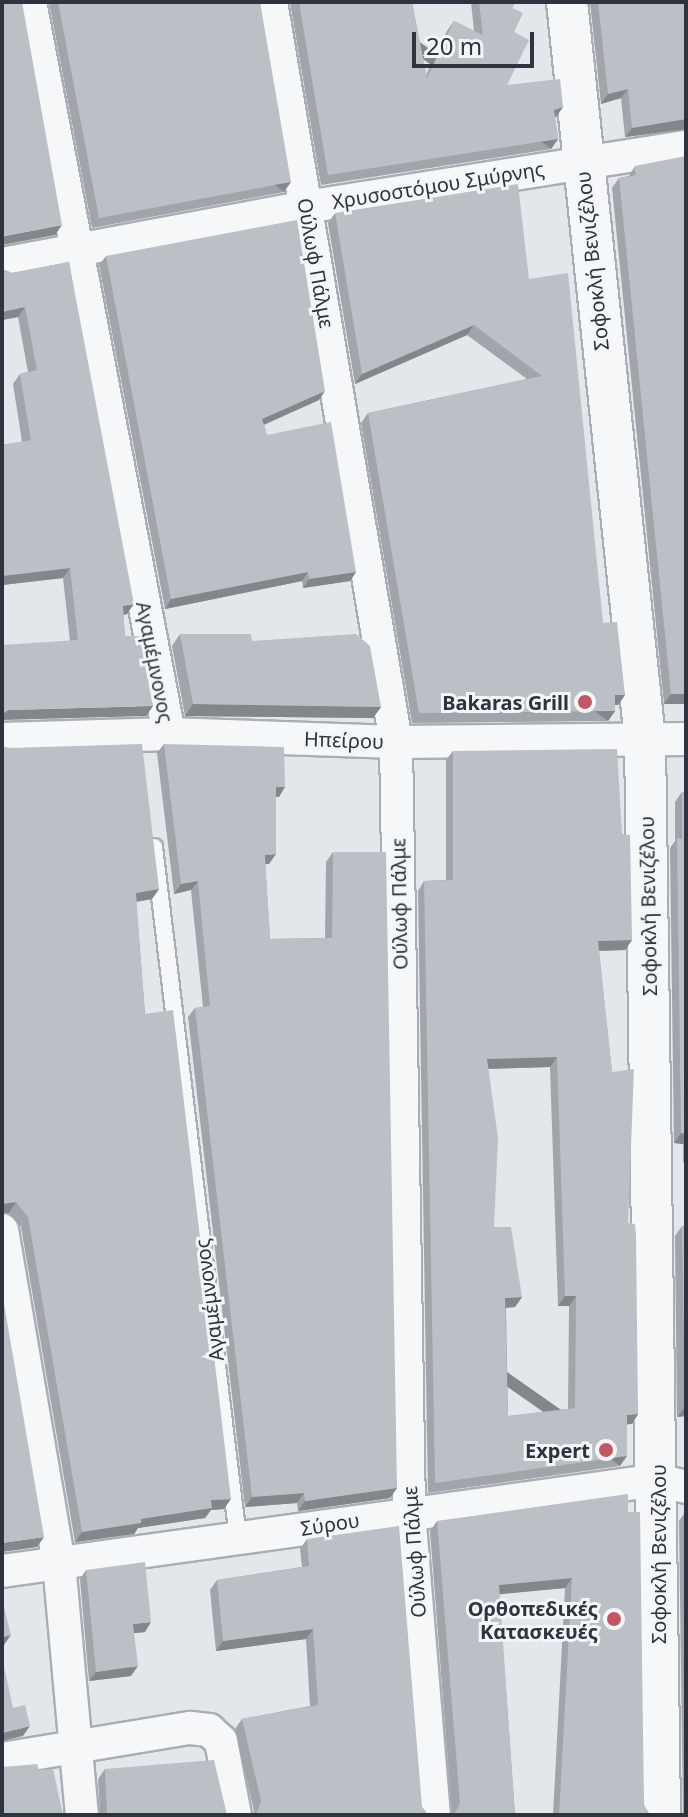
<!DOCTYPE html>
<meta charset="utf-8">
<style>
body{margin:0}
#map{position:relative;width:688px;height:1817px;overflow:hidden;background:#e3e6ea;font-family:"Noto Sans",sans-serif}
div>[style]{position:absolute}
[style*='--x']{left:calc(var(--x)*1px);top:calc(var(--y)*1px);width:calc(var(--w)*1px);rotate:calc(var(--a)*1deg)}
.roads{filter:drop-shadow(2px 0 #a9adb4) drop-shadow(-2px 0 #a9adb4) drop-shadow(0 2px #a9adb4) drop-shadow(0 -2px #a9adb4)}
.service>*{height:16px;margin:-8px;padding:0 8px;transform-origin:8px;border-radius:8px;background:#f6f7f8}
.minor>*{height:32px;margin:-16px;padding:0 16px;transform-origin:16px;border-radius:16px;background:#f6f7f8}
.tertiary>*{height:40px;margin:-20px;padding:0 20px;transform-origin:20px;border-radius:20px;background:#f6f7f8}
.wall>*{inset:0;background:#a1a4aa}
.shaded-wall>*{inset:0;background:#83868b;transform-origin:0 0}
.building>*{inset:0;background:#bbbfc6}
.dots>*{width:22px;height:22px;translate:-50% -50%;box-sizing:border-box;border:4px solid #f3f5f7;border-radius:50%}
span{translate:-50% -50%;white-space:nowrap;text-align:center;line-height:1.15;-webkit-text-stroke:6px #f3f5f7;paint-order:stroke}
.street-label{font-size:20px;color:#2d3440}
.poi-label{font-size:20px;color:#2d3440;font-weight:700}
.right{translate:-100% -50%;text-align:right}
.frame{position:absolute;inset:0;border:4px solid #2d3440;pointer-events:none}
.scale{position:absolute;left:412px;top:32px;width:122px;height:36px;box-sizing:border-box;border:4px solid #2d3440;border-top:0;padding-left:10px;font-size:24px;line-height:28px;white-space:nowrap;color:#2d3440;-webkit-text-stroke:6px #f3f5f7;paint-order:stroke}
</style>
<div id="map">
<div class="roads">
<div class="service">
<i style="--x:154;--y:847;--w:696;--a:83.07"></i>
</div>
<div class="minor">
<i style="--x:30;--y:2;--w:745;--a:79.25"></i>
<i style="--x:271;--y:2;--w:750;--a:80.41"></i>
<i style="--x:396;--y:742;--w:770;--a:89.03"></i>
<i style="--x:409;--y:1512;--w:304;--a:85.3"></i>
<i style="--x:2;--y:264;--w:309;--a:-10.6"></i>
<i style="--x:306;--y:207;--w:385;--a:-9"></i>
<i style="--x:2;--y:739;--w:167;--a:-1.7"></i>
<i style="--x:169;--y:734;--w:227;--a:2"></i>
<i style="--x:396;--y:742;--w:290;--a:-0.6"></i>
<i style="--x:2;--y:1230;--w:338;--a:80.3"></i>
<i style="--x:59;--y:1563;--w:253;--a:84.8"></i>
<i style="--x:2;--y:1571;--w:662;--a:-7.9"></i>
<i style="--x:658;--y:1480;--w:29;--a:14"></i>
<i style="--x:2;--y:1759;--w:191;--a:-9.4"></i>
<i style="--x:190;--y:1728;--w:19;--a:6"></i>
<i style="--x:209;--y:1730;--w:16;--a:43"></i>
<i style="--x:221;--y:1741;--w:75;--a:79.3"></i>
</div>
<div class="tertiary">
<i style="--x:567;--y:2;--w:741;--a:83.96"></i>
<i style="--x:645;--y:739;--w:1076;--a:89.2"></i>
</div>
</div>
<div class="wall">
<i style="clip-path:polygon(49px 2px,260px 2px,284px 192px,92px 228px)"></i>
<i style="clip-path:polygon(290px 2px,412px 2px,426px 75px,447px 31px,454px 21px,474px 31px,471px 2px,515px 2px,512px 8px,514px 32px,507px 85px,563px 107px,555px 118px,558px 139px,551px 149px,321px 185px)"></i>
<i style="clip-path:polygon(590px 2px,686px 2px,686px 129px,625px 137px,621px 98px,601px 104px)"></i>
<i style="clip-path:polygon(635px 166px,686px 704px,664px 704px,612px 188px,619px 178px,629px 176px)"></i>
<i style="clip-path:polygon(335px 213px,529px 279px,603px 623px,625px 695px,618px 705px,615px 705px,615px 711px,608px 721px,412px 723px,361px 423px,368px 413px,527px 379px,467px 335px,355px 384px,328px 223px)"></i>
<i style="clip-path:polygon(106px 256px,319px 400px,264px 425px,267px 435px,356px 572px,350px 581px,303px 588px,302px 581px,165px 609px,99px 265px)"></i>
<i style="clip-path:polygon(69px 262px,127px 614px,123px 615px,125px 636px,153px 706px,146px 716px,70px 641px,63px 578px,2px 585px,2px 445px,22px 442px,13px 384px,20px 374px,28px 372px,18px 317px,2px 320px,2px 269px,12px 273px)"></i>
<i style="clip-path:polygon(180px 634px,252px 641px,381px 707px,373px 718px,185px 716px,172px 646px)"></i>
<i style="clip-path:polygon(164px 744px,279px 797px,276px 797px,269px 864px,265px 864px,270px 939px,325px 938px,326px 862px,333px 852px,397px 1488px,390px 1498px,298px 1511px,297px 1503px,245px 1507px,188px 1017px,195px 1008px,203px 1007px,191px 890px,174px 894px,157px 753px)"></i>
<i style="clip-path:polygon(2px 746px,159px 889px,152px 899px,136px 902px,145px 1014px,224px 1509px,211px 1510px,205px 1518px,138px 1528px,134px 1534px,75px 1542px,21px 1227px,9px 1213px,2px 1213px)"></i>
<i style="clip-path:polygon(evenodd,453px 751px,622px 834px,632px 940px,625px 950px,599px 951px,628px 1223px,638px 1414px,632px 1424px,627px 1424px,620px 1466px,428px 1493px,418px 891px,424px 881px,446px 880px,446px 760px,453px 751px,550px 1067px,558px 1306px,569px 1306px,568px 1409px,508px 1416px,506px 1308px,515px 1307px,522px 1297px,494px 1227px,488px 1069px,550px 1067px)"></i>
<i style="clip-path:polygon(682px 792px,686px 792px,686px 1162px,683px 1162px,683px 1144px,674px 1143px,670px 848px,675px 841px,675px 802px)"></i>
<i style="clip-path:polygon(686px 1225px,686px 1416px,677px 1417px,675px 1236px,682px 1226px)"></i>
<i style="clip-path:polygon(686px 1511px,686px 1815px,683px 1815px,679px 1521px)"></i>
<i style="clip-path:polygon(628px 1512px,644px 1805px,650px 1815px,553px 1815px,565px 1588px,499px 1594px,515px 1815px,452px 1815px,430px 1531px,437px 1521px)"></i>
<i style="clip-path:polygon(307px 1539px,422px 1807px,428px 1815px,252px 1815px,254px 1811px,235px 1729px,242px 1719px,310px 1706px,306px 1639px,216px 1651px,210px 1590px,217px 1580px,302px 1567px,300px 1549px)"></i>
<i style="clip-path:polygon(86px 1570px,145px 1632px,134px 1633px,131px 1676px,89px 1681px,80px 1579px)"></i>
<i style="clip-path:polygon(105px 1769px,227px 1815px,100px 1815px,98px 1779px)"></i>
</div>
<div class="shaded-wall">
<i style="clip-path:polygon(628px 89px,621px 98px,601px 104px,608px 94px)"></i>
<i style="clip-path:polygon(563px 107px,556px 117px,547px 120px,554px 110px)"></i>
<i style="clip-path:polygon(686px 119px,686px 129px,625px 137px,632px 128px)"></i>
<i style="left:558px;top:139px;width:12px;height:233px;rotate:125deg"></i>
<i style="left:291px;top:182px;width:12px;height:195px;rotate:125deg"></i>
<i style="clip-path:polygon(62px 225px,55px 235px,2px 245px,2px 238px,5px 236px)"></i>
<i style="clip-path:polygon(25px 307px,18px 317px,2px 320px,2px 312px)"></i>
<i style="clip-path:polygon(474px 325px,467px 335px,355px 384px,362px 374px)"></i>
<i style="clip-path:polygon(325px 391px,319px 400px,256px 428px,262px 419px)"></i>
<i style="clip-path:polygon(70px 568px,63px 578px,2px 585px,2px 576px)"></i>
<i style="clip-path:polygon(308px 572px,302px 581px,165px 609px,171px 599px)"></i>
<i style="clip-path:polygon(356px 572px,350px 581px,303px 588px,309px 579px)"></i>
<i style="clip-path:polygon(134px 604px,127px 614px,116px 616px,123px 606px)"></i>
<i style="clip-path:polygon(671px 694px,686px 694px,686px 704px,664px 704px)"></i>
<i style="clip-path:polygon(615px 695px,625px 695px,618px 705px,608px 705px)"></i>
<i style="clip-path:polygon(193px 704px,381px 707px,373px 718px,185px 716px)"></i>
<i style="clip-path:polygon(153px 706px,146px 716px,2px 720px,2px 714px,8px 710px)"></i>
<i style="left:615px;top:711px;width:12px;height:196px;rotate:125deg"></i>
<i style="clip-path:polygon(276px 787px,285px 787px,279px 797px,269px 797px)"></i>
<i style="clip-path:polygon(276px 854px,269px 864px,258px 864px,265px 855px)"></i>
<i style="clip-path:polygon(198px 881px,191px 890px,174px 894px,181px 884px)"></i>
<i style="clip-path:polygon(159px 889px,152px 899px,129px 903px,136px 893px)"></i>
<i style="clip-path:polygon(632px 940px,625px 950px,591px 951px,598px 941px)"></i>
<i style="clip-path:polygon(557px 1057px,550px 1067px,480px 1069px,487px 1059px)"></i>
<i style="clip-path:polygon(681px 1133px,686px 1134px,686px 1140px,683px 1144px,674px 1143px)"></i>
<i style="clip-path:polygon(16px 1202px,9px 1213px,2px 1213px,2px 1204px)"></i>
<i style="clip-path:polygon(565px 1296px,576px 1296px,569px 1306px,558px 1306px)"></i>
<i style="clip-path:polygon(522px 1297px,515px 1307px,498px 1308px,505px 1298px)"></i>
<i style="clip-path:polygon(686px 1406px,686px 1416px,677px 1417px,685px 1407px)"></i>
<i style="clip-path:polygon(638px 1414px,632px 1424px,620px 1425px,627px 1415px)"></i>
<i style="left:627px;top:1456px;width:12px;height:194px;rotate:125deg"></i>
<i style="clip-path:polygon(397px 1488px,390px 1498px,298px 1511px,305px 1501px)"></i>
<i style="clip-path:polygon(304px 1493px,297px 1503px,245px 1507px,252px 1497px)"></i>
<i style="clip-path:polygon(231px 1499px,224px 1509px,211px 1510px,205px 1518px,138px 1528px,134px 1534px,75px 1542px,82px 1532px,141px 1519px,211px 1500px)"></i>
<i style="clip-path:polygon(44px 1537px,37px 1547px,2px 1552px,2px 1543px)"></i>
<i style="clip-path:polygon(572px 1578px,565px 1588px,492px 1595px,499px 1585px)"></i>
<i style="clip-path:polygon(151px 1622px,145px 1632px,126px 1634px,133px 1624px)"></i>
<i style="clip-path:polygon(313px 1629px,306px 1639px,216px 1651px,223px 1641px)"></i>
<i style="clip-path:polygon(11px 1635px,4px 1645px,2px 1646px,2px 1637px)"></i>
<i style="clip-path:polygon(138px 1666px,131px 1676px,89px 1681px,96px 1672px)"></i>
<i style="clip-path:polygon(30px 1726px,23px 1736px,2px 1741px,2px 1733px)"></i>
</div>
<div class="building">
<i style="clip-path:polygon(2px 2px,22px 2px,62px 225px,5px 236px,2px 238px)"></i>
<i style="clip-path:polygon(58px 2px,260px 2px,291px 182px,99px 218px)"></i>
<i style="clip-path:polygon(299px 2px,412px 2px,427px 78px,454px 21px,483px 35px,479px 2px,515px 2px,512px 8px,523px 13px,514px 32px,529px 40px,507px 85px,560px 79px,563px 107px,554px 110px,558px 139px,328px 175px)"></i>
<i style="clip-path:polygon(598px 2px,686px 2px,686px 119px,632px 128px,628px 89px,608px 94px)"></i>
<i style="clip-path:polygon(686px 156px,686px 694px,671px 694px,619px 178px,636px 175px,635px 166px)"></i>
<i style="clip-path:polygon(518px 184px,529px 279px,568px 273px,603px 623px,617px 622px,625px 695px,615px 695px,615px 711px,419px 713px,368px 413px,542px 376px,474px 325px,362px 374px,335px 213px)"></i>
<i style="clip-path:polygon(297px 220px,325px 391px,262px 419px,267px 435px,331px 422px,356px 572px,309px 579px,308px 572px,171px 599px,106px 256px)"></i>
<i style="clip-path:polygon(69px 262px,134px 604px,123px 606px,125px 636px,140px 636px,153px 706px,8px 710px,2px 714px,2px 645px,78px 640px,70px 568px,2px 576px,2px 445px,31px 440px,20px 374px,37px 370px,25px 307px,2px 312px,2px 269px,12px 273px)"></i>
<i style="clip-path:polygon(180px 634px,251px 634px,252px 641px,356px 634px,370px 646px,381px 707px,193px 704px)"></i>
<i style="clip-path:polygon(142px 744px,159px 889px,136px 893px,145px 1014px,173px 1010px,231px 1499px,211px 1500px,212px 1508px,141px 1519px,141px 1523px,82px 1532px,28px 1217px,16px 1202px,2px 1204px,2px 746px,10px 748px)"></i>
<i style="clip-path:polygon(164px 744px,284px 747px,285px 787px,276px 787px,276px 854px,265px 855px,270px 939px,332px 938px,333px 852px,386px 852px,397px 1488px,305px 1501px,304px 1493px,252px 1497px,195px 1008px,210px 1006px,198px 881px,181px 884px)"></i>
<i style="clip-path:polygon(evenodd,617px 749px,622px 834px,630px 835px,632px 940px,598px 941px,612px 1072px,634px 1069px,628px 1223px,635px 1224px,636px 1235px,638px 1414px,627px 1415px,627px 1456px,435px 1483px,424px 881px,453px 880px,453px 751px,617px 749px,557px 1057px,565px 1296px,576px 1296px,575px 1408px,508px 1416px,505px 1298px,522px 1297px,511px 1227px,494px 1227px,498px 1138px,487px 1059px,557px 1057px)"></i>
<i style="clip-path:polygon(682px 792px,686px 792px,686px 1134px,681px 1133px,677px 838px,682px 839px)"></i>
<i style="clip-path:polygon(686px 1225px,686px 1406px,685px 1407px,682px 1226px)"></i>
<i style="clip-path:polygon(2px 1292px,44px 1537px,2px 1543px)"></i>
<i style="clip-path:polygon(628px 1494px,628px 1512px,640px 1512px,644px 1805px,650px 1815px,559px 1815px,572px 1578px,499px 1585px,515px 1815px,454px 1815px,460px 1803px,437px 1521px)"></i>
<i style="clip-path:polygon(399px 1526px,422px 1807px,428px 1815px,256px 1815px,261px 1801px,242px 1719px,318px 1705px,313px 1629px,223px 1641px,217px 1580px,309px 1566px,307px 1539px)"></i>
<i style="clip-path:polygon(145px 1562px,151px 1622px,133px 1624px,138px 1666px,96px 1672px,86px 1570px)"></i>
<i style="clip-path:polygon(2px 1599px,11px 1635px,2px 1637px)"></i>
<i style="clip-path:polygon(2px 1657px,13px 1708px,25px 1705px,30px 1726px,2px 1733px)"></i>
<i style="clip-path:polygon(214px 1760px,227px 1815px,107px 1815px,105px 1769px)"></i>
<i style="clip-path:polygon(37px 1764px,39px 1770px,53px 1769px,63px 1815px,2px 1815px,2px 1766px,3px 1767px)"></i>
</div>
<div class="dots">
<i style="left:585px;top:702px;background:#c05767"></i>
<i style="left:606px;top:1450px;background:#c05767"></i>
<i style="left:614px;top:1619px;background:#c05767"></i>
</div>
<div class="street-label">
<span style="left:438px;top:185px;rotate:-9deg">Χρυσοστόμου Σμύρνης</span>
<span style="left:592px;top:261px;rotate:-96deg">Σοφοκλή Βενιζέλου</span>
<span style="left:316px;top:263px;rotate:80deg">Ούλωφ Πάλμε</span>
<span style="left:155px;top:662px;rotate:79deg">Αγαμέμνονος</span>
<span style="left:344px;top:740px;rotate:2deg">Ηπείρου</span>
<span style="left:399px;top:904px;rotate:-91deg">Ούλωφ Πάλμε</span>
<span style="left:648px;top:906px;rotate:-91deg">Σοφοκλή Βενιζέλου</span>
<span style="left:209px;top:1300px;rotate:-97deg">Αγαμέμνονος</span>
<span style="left:330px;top:1524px;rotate:-9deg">Σύρου</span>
<span style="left:414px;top:1552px;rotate:-94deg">Ούλωφ Πάλμε</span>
<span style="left:658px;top:1554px;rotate:-90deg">Σοφοκλή Βενιζέλου</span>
</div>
<div class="poi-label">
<span class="right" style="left:569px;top:702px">Bakaras Grill</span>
<span class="right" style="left:590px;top:1450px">Expert</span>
<span class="right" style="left:598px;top:1620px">Ορθοπεδικές<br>Κατασκευές</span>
</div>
<div class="frame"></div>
<div class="scale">20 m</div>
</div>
